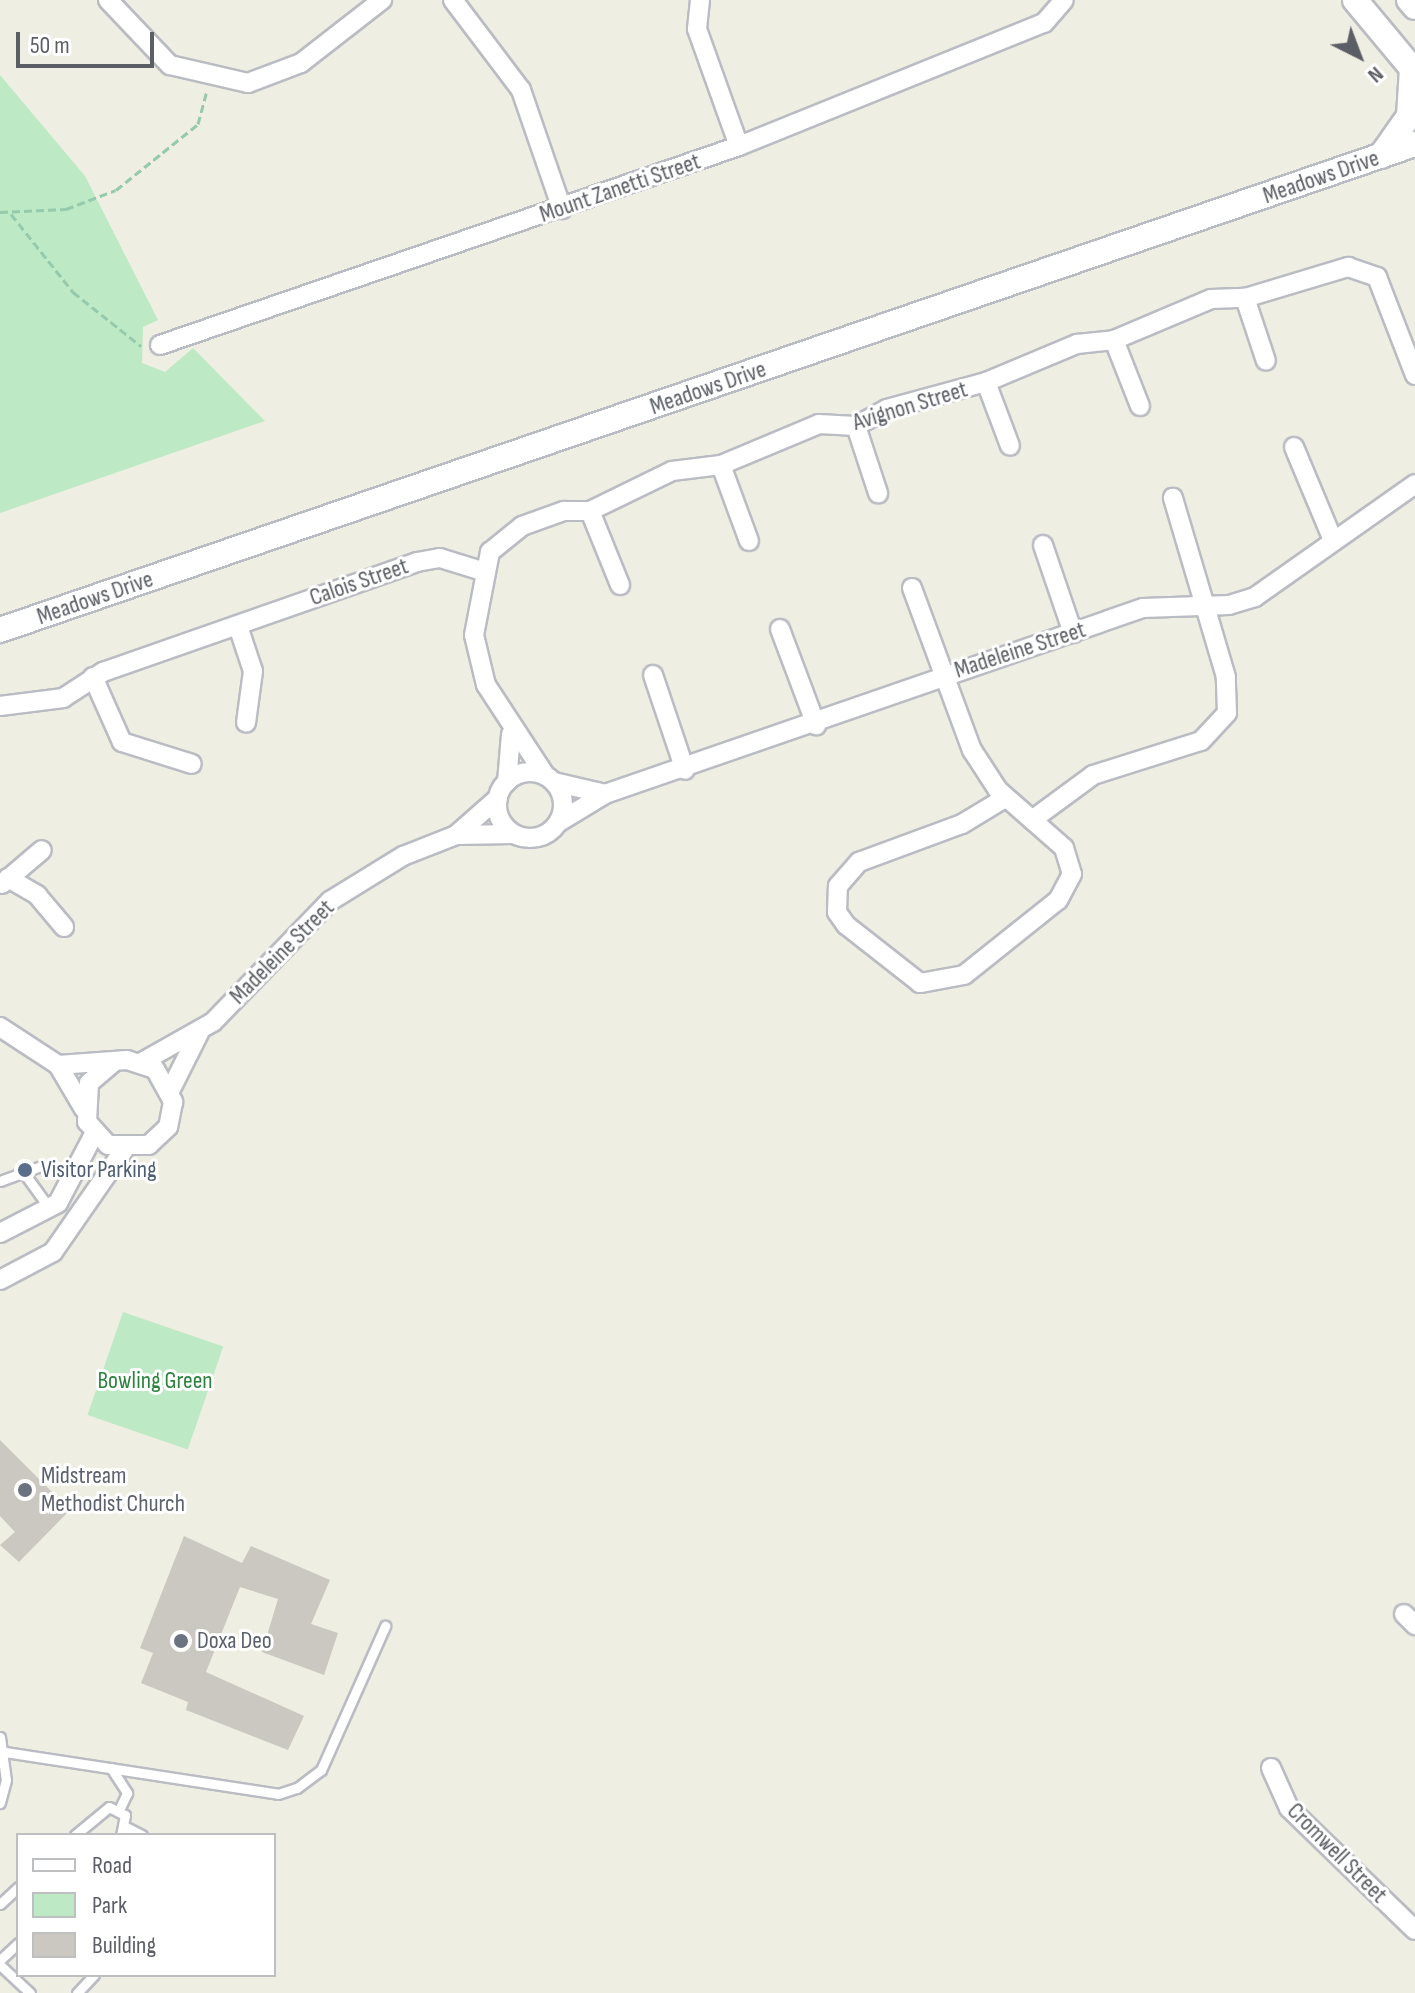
<!DOCTYPE html>
<style>
body{margin:0}
#map{position:relative;width:1415px;height:1993px;overflow:hidden;background:#efeee3;font-family:"Sofia Sans Condensed",sans-serif}
div>[style]{position:absolute}
[style*='--x']{left:calc(var(--x)*1px);top:calc(var(--y)*1px);width:calc(var(--w)*1px);rotate:calc(var(--a)*1deg)}
.green>*{inset:0;background:#bde9c4;transform-origin:0 0}
.building>*{inset:0;background:#cac8c0}
.path>*{height:3px;margin-top:-1.5px;transform-origin:0;background:repeating-linear-gradient(90deg,#95caac 0 8px,transparent 0 12px)}
.roads{filter:drop-shadow(2px 0 #babcc3) drop-shadow(-2px 0 #babcc3) drop-shadow(0 2px #babcc3) drop-shadow(0 -2px #babcc3)}
.lane>*{height:9px;margin:-4.5px;padding:0 4.5px;transform-origin:4.5px;border-radius:4.5px;background:#fff}
.street>*{height:18px;margin:-9px;padding:0 9px;transform-origin:9px;border-radius:9px;background:#fff}
.street>.ring{margin:-9px;padding:0;box-sizing:content-box;background:none;border:18px solid #fff;border-radius:50%}
.secondary>*{height:24px;margin:-12px;padding:0 12px;transform-origin:12px;border-radius:12px;background:#fff}
.dots>*{width:22px;height:22px;translate:-50% -50%;box-sizing:border-box;border:4px solid #fff;border-radius:50%}
span{translate:-50% -50%;white-space:nowrap;text-align:center;line-height:1.15;-webkit-text-stroke:6px #fff;paint-order:stroke}
.street-label{font-size:24px;color:#5b5e65}
.service-label{font-size:24px;color:#4e5e75}
.left{translate:0 -50%;text-align:left}
.park-label{font-size:24px;color:#2d823e}
.worship-label{font-size:24px;color:#5b616d}
.legend{position:absolute;left:16px;top:1833px;width:260px;height:144px;box-sizing:border-box;background:#fff;border:2px solid #bdbfc1;margin:0;padding:10px 14px;list-style:none;font-size:24px;color:#5b5e65}
.legend li{display:flex;align-items:center;gap:16px;height:40px}
.legend b{width:40px;border:2px solid #bdbfc1}
.north{position:absolute;left:1319px;top:16px;width:80px;height:80px;-webkit-text-stroke:6px #fff;paint-order:stroke;rotate:138deg;font-size:22px;font-weight:700;line-height:32px;text-align:center;color:#5b5e65}
.north::after{content:'';display:block;margin:auto;width:28px;height:36px;background:#5b5e65;clip-path:polygon(50% 0,100% 100%,50% 72%,0 100%)}
.scale{position:absolute;left:16px;top:32px;width:138px;height:36px;box-sizing:border-box;border:4px solid #5b5e65;border-top:0;padding-left:10px;font-size:24px;line-height:28px;white-space:nowrap;color:#5b5e65;-webkit-text-stroke:6px #fff;paint-order:stroke}
</style>
<div id="map">
<div class="green">
<i style="clip-path:polygon(0 75px,85px 176px,158px 320px,143px 327px,142px 363px,165px 372px,193px 348px,265px 421px,0 513px)"></i>
<i style="left:123px;top:1312px;width:106px;height:109px;rotate:19deg"></i>
</div>
<div class="building">
<i style="clip-path:polygon(0 1440px,70px 1510px,19px 1562px,0 1545px,15px 1532px,0 1516px)"></i>
<i style="clip-path:polygon(184px 1536px,242px 1563px,251px 1546px,330px 1580px,311px 1624px,338px 1633px,324px 1675px,262px 1652px,278px 1599px,240px 1587px,206px 1672px,304px 1716px,288px 1750px,186px 1710px,188px 1702px,141px 1683px,153px 1653px,140px 1648px)"></i>
</div>
<div class="path">
<i style="--x:0;--y:212;--w:66;--a:-2.6"></i>
<i style="--x:66;--y:209;--w:53;--a:-20.8"></i>
<i style="--x:116;--y:190;--w:105;--a:-38.8"></i>
<i style="--x:198;--y:124;--w:34;--a:-75"></i>
<i style="--x:11;--y:214;--w:100;--a:51.5"></i>
<i style="--x:73;--y:292;--w:87;--a:38.5"></i>
</div>
<div class="roads">
<div class="lane">
<i style="--x:24;--y:1173;--w:44;--a:54.2"></i>
<i style="--x:0;--y:1181;--w:44;--a:-20.1"></i>
<i style="--x:0;--y:1737;--w:43;--a:82.1"></i>
<i style="--x:6;--y:1780;--w:24;--a:105"></i>
<i style="--x:5;--y:1752;--w:276;--a:8.7"></i>
<i style="--x:278;--y:1794;--w:20;--a:-18"></i>
<i style="--x:297;--y:1788;--w:30;--a:-37"></i>
<i style="--x:321;--y:1770;--w:158;--a:-66"></i>
<i style="--x:111;--y:1768;--w:30;--a:57"></i>
<i style="--x:127;--y:1793;--w:19;--a:115"></i>
<i style="--x:126;--y:1827;--w:18;--a:27"></i>
<i style="--x:75;--y:1835;--w:44;--a:-39.5"></i>
<i style="--x:109;--y:1807;--w:18;--a:27"></i>
<i style="--x:125;--y:1815;--w:20;--a:101"></i>
<i style="--x:0;--y:1904;--w:25;--a:-43"></i>
<i style="--x:0;--y:1960;--w:25;--a:-43"></i>
<i style="--x:0;--y:1965;--w:41;--a:43"></i>
<i style="--x:77;--y:1993;--w:25;--a:-47"></i>
</div>
<div class="street">
<i style="--x:108;--y:0;--w:90;--a:46.4"></i>
<i style="--x:170;--y:65;--w:80;--a:13"></i>
<i style="--x:248;--y:83;--w:57;--a:-20.7"></i>
<i style="--x:301;--y:63;--w:103;--a:-37.9"></i>
<i style="--x:453;--y:0;--w:113;--a:52.9"></i>
<i style="--x:521;--y:90;--w:126;--a:71"></i>
<i style="--x:700;--y:0;--w:29;--a:96"></i>
<i style="--x:697;--y:29;--w:124;--a:70.3"></i>
<i style="--x:1245;--y:298;--w:66;--a:71.6"></i>
<i style="--x:1114;--y:340;--w:71;--a:68.5"></i>
<i style="--x:160;--y:345;--w:612;--a:-18.97"></i>
<i style="--x:739;--y:146;--w:329;--a:-22"></i>
<i style="--x:1044;--y:23;--w:30;--a:-49"></i>
<i style="--x:986;--y:382;--w:68;--a:69.4"></i>
<i style="--x:856;--y:426;--w:71;--a:71.8"></i>
<i style="--x:1294;--y:447;--w:99;--a:67.3"></i>
<i style="--x:721;--y:465;--w:81;--a:69.8"></i>
<i style="--x:590;--y:511;--w:80;--a:67.9"></i>
<i style="--x:1043;--y:545;--w:93;--a:71.2"></i>
<i style="--x:912;--y:588;--w:173;--a:69.7"></i>
<i style="--x:972;--y:750;--w:48;--a:57"></i>
<i style="--x:998;--y:790;--w:88;--a:41.3"></i>
<i style="--x:1064;--y:848;--w:27;--a:73"></i>
<i style="--x:1072;--y:874;--w:30;--a:118"></i>
<i style="--x:1058;--y:900;--w:120;--a:141.4"></i>
<i style="--x:964;--y:975;--w:45;--a:169.7"></i>
<i style="--x:920;--y:983;--w:94;--a:-141.9"></i>
<i style="--x:846;--y:925;--w:16;--a:-125"></i>
<i style="--x:837;--y:912;--w:26;--a:-88"></i>
<i style="--x:838;--y:886;--w:32;--a:-49"></i>
<i style="--x:859;--y:862;--w:110;--a:-20.3"></i>
<i style="--x:962;--y:824;--w:50;--a:-31.2"></i>
<i style="--x:238;--y:626;--w:47;--a:71.6"></i>
<i style="--x:253;--y:671;--w:52;--a:97.7"></i>
<i style="--x:780;--y:629;--w:103;--a:69.4"></i>
<i style="--x:653;--y:675;--w:100;--a:71.4"></i>
<i style="--x:93;--y:677;--w:71;--a:66"></i>
<i style="--x:122;--y:742;--w:73;--a:17.4"></i>
<i style="--x:0;--y:706;--w:64;--a:-7.2"></i>
<i style="--x:63;--y:698;--w:48;--a:-33"></i>
<i style="--x:103;--y:672;--w:333;--a:-19.3"></i>
<i style="--x:417;--y:562;--w:23;--a:-10"></i>
<i style="--x:440;--y:558;--w:44;--a:17.2"></i>
<i class="ring" style="left:497px;top:772px;width:48px;height:48px"></i>
<i style="--x:545;--y:775;--w:108;--a:-123.2"></i>
<i style="--x:486;--y:685;--w:51;--a:-103.5"></i>
<i style="--x:474;--y:635;--w:85;--a:-79.1"></i>
<i style="--x:490;--y:552;--w:41;--a:-39.1"></i>
<i style="--x:522;--y:526;--w:45;--a:-19.7"></i>
<i style="--x:564;--y:511;--w:26;--a:0"></i>
<i style="--x:590;--y:511;--w:91;--a:-26"></i>
<i style="--x:672;--y:471;--w:49;--a:-7"></i>
<i style="--x:721;--y:465;--w:106;--a:-22.7"></i>
<i style="--x:819;--y:424;--w:37;--a:3"></i>
<i style="--x:856;--y:426;--w:35;--a:-29"></i>
<i style="--x:887;--y:409;--w:103;--a:-15.3"></i>
<i style="--x:986;--y:382;--w:99;--a:-22.7"></i>
<i style="--x:1077;--y:344;--w:37;--a:-6"></i>
<i style="--x:1114;--y:340;--w:105;--a:-22.9"></i>
<i style="--x:1211;--y:299;--w:34;--a:-2"></i>
<i style="--x:1245;--y:298;--w:108;--a:-16.8"></i>
<i style="--x:1348;--y:267;--w:31;--a:19"></i>
<i style="--x:1377;--y:277;--w:105;--a:68.8"></i>
<i style="--x:507;--y:782;--w:48;--a:-85.2"></i>
<i style="--x:554;--y:782;--w:52;--a:13.2"></i>
<i style="--x:1032;--y:820;--w:76;--a:-36.4"></i>
<i style="--x:1093;--y:775;--w:113;--a:-17.5"></i>
<i style="--x:1201;--y:741;--w:38;--a:-47"></i>
<i style="--x:1227;--y:713;--w:36;--a:-92"></i>
<i style="--x:1226;--y:677;--w:187;--a:-106.5"></i>
<i style="--x:559;--y:822;--w:54;--a:-31.3"></i>
<i style="--x:605;--y:794;--w:569;--a:-19.07"></i>
<i style="--x:1143;--y:608;--w:86;--a:-2"></i>
<i style="--x:1229;--y:605;--w:27;--a:-17"></i>
<i style="--x:1255;--y:597;--w:196;--a:-35.2"></i>
<i style="--x:456;--y:835;--w:57;--a:-1"></i>
<i style="--x:8;--y:878;--w:34;--a:30"></i>
<i style="--x:37;--y:895;--w:42;--a:49.8"></i>
<i style="--x:2;--y:884;--w:52;--a:-40.4"></i>
<i style="--x:0;--y:1027;--w:69;--a:33.2"></i>
<i style="--x:58;--y:1065;--w:69;--a:-4.1"></i>
<i style="--x:127;--y:1060;--w:29;--a:18"></i>
<i style="--x:155;--y:1069;--w:38;--a:61"></i>
<i style="--x:173;--y:1102;--w:25;--a:101"></i>
<i style="--x:168;--y:1127;--w:26;--a:137"></i>
<i style="--x:149;--y:1145;--w:41;--a:180"></i>
<i style="--x:108;--y:1145;--w:31;--a:-132"></i>
<i style="--x:87;--y:1122;--w:39;--a:-87"></i>
<i style="--x:89;--y:1083;--w:30;--a:-40"></i>
<i style="--x:142;--y:1062;--w:81;--a:-29.4"></i>
<i style="--x:213;--y:1022;--w:168;--a:-46"></i>
<i style="--x:330;--y:901;--w:86;--a:-31.7"></i>
<i style="--x:403;--y:856;--w:57;--a:-21.6"></i>
<i style="--x:456;--y:835;--w:56;--a:-41.4"></i>
<i style="--x:58;--y:1065;--w:51;--a:59.4"></i>
<i style="--x:171;--y:1089;--w:63;--a:-63.4"></i>
<i style="--x:0;--y:1233;--w:65;--a:-27.3"></i>
<i style="--x:58;--y:1203;--w:78;--a:-62.4"></i>
<i style="--x:0;--y:1280;--w:60;--a:-27.8"></i>
<i style="--x:53;--y:1252;--w:124;--a:-55.2"></i>
<i style="--x:1404;--y:1614;--w:16;--a:45"></i>
<i style="--x:1271;--y:1768;--w:44;--a:65.8"></i>
<i style="--x:1289;--y:1808;--w:175;--a:44.1"></i>
</div>
<div class="secondary">
<i style="--x:1355;--y:0;--w:94;--a:50.2"></i>
<i style="--x:1409;--y:0;--w:9;--a:49"></i>
<i style="--x:1381;--y:156;--w:49;--a:-55"></i>
<i style="--x:1409;--y:116;--w:48;--a:-86.4"></i>
<i style="--x:0;--y:630;--w:1496;--a:-18.96"></i>
</div>
</div>
<div class="dots">
<i style="left:25px;top:1170px;background:#5c6f8a"></i>
<i style="left:25px;top:1490px;background:#6b7280"></i>
<i style="left:181px;top:1641px;background:#6b7280"></i>
</div>
<div class="street-label">
<span style="left:1321px;top:177px;rotate:-19deg">Meadows Drive</span>
<span style="left:620px;top:188px;rotate:-19deg">Mount Zanetti Street</span>
<span style="left:708px;top:388px;rotate:-19deg">Meadows Drive</span>
<span style="left:910px;top:406px;rotate:-17deg">Avignon Street</span>
<span style="left:359px;top:582px;rotate:-19deg">Calois Street</span>
<span style="left:95px;top:598px;rotate:-19deg">Meadows Drive</span>
<span style="left:1020px;top:650px;rotate:-18deg">Madeleine Street</span>
<span style="left:282px;top:952px;rotate:-45deg">Madeleine Street</span>
<span style="left:1337px;top:1853px;rotate:45deg">Cromwell Street</span>
</div>
<div class="service-label">
<span class="left" style="left:41px;top:1170px">Visitor Parking</span>
</div>
<div class="park-label">
<span style="left:155px;top:1381px">Bowling Green</span>
</div>
<div class="worship-label">
<span class="left" style="left:41px;top:1490px">Midstream<br>Methodist Church</span>
<span class="left" style="left:197px;top:1641px">Doxa Deo</span>
</div>
<ul class="legend">
<li><b style="height:10px;background:#fff"></b>Road</li>
<li><b style="height:22px;background:#bde9c4"></b>Park</li>
<li><b style="height:22px;background:#cac8c0"></b>Building</li>
</ul>
<div class="north">N</div>
<div class="scale">50 m</div>
</div>
